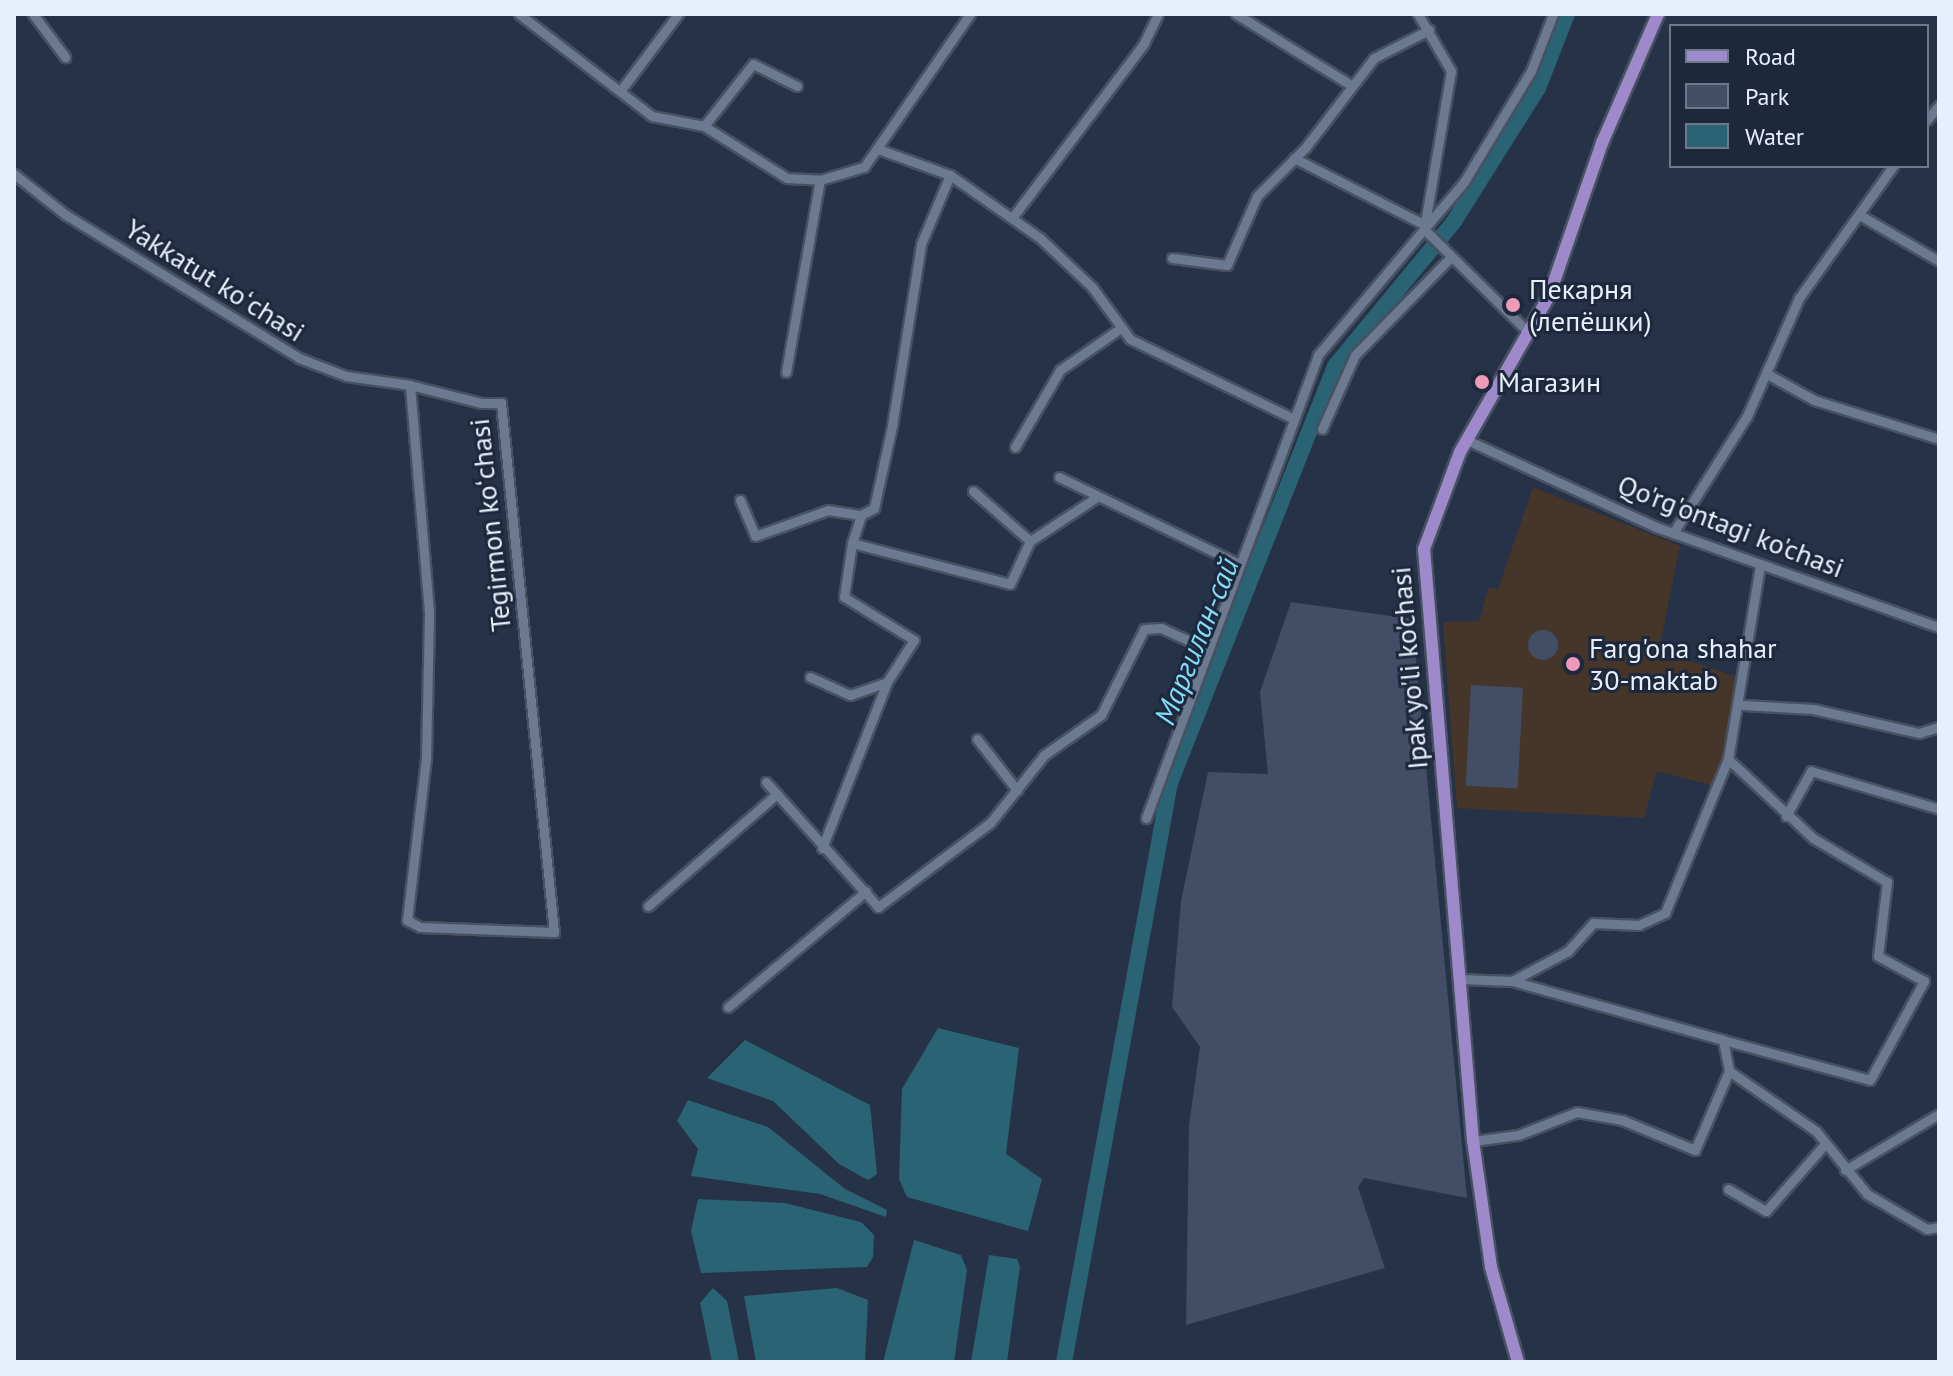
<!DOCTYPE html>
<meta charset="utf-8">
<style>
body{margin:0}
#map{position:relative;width:1953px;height:1376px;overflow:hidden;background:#263247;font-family:"PT Sans",sans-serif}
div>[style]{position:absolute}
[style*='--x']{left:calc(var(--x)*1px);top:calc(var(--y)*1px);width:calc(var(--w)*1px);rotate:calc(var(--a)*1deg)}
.education>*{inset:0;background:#46362a}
.green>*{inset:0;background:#414e66;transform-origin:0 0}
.round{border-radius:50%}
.water>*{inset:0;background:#2a6474}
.river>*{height:16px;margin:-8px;padding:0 8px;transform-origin:8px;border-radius:8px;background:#2a6474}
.roads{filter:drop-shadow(2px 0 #475162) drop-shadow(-2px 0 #475162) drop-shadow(0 2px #475162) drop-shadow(0 -2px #475162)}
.minor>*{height:9px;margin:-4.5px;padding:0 4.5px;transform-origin:4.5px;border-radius:4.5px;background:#6b7991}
.major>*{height:12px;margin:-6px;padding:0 6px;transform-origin:6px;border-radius:6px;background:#9e8acb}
.dots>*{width:22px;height:22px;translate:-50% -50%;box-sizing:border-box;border:4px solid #1d283c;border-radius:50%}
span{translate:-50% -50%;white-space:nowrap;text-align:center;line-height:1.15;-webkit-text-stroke:6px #1d283c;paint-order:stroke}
.street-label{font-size:28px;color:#e7effc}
.poi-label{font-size:28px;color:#e7effc}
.left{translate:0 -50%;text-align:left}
.water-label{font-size:30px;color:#81dcf7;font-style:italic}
.frame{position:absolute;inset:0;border:16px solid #e7effc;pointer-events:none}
.legend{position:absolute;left:1669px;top:24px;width:260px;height:144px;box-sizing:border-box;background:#1d283c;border:2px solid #6e7889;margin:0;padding:10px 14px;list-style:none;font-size:24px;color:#e7effc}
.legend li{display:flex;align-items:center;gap:16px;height:40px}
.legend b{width:40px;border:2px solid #6e7889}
</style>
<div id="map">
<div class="education">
<i style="clip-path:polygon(1533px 487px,1680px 546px,1659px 650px,1742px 679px,1714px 786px,1657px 771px,1644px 818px,1457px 808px,1443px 622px,1479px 621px,1489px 587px,1498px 589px)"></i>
</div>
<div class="green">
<i style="clip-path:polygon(1291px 602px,1412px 619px,1467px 1198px,1364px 1178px,1358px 1187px,1385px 1268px,1186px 1325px,1189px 1125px,1200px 1047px,1172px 1007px,1181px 901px,1208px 772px,1268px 774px,1260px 692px)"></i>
<i class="round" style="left:1528px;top:630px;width:30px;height:30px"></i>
<i style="left:1471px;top:685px;width:52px;height:101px;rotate:3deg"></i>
</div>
<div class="water">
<i style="clip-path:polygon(938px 1028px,1019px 1048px,1006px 1154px,1042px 1179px,1028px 1231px,907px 1197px,899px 1179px,902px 1089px)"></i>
<i style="clip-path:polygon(745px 1040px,870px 1105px,877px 1174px,868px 1180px,839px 1164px,773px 1101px,707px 1078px)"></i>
<i style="clip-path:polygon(688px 1100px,768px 1127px,845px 1189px,887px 1210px,886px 1217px,820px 1194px,691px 1176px,698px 1149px,677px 1121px)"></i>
<i style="clip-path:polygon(698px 1199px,785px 1203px,861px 1222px,874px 1235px,873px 1257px,867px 1267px,701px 1273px,691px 1231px)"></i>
<i style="clip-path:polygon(914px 1240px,961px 1255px,967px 1270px,954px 1362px,883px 1362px)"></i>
<i style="clip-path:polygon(989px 1255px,1017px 1259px,1020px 1266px,1007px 1362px,971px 1362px)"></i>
<i style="clip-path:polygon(713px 1288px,727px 1301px,739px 1362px,712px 1362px,700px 1303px)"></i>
<i style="clip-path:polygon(837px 1288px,868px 1300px,865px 1362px,756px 1362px,744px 1296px)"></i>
</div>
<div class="river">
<i style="--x:1064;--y:1362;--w:589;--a:-79.63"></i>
<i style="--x:1170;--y:783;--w:448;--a:-68.4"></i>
<i style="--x:1335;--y:366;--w:185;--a:-50.5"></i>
<i style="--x:1453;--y:223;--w:160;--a:-57.8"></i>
<i style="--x:1538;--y:88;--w:79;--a:-68.6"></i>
</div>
<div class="roads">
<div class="minor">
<i style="--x:33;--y:14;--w:54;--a:53.3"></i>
<i style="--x:519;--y:14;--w:168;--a:37.5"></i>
<i style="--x:652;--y:116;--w:53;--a:10.9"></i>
<i style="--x:704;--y:126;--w:98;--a:32.1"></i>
<i style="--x:787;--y:178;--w:33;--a:3"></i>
<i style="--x:820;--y:180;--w:46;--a:-16.5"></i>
<i style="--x:864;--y:167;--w:186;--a:-55.3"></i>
<i style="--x:1236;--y:14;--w:135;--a:31.7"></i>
<i style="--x:621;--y:90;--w:95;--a:-53.1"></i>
<i style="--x:1927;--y:120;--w:19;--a:-51"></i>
<i style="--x:704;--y:126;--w:79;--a:-51.7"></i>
<i style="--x:753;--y:64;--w:49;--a:26.6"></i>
<i style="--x:878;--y:149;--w:77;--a:19.9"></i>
<i style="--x:950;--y:175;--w:110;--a:35"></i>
<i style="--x:1040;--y:238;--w:71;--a:43.3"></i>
<i style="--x:1092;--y:287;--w:64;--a:53.8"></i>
<i style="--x:1130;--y:339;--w:182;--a:26"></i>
<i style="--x:1294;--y:158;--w:145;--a:27.1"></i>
<i style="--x:14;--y:174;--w:66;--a:38.3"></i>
<i style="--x:66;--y:215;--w:273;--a:31.5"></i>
<i style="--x:299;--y:358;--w:50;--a:21"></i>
<i style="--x:346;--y:376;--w:65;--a:8"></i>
<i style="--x:410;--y:385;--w:73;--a:14.2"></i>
<i style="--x:481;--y:403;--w:20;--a:0"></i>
<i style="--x:501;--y:403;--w:532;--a:84.28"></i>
<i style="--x:554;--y:932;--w:134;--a:-177.9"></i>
<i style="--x:420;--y:927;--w:15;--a:-152"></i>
<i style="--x:407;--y:920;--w:162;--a:-83.3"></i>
<i style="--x:426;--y:759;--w:147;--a:-88.8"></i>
<i style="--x:429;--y:612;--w:228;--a:-94.8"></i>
<i style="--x:1863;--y:217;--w:88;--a:30.1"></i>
<i style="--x:1012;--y:218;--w:217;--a:-52.9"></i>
<i style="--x:1143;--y:45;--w:34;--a:-64"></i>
<i style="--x:1424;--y:229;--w:62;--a:-49.6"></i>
<i style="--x:1464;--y:182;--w:130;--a:-58.9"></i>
<i style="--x:1531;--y:71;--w:61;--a:-68.9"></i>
<i style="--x:1424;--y:229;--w:145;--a:44.7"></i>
<i style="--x:1172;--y:258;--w:55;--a:7.3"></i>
<i style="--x:1227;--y:265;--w:75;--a:-66.5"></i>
<i style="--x:1257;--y:196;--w:68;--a:-45"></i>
<i style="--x:1305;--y:148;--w:113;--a:-52.5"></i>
<i style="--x:1374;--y:58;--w:62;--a:-27"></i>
<i style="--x:786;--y:372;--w:195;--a:-80"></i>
<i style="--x:1769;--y:375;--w:51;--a:29.1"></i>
<i style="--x:1814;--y:400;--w:131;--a:17.3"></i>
<i style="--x:1322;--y:429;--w:81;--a:-66"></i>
<i style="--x:1355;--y:355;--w:137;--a:-45.6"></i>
<i style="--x:1467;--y:440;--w:208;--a:24.7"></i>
<i style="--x:1656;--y:527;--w:300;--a:19.5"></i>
<i style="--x:1015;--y:447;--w:89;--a:-59.7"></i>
<i style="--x:1060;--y:370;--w:70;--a:-34.6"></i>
<i style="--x:1059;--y:477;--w:200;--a:25.8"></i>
<i style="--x:973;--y:491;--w:76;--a:41.3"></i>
<i style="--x:740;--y:500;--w:39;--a:67"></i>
<i style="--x:755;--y:536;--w:77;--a:-19.6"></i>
<i style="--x:828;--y:510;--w:33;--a:9"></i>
<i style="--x:1673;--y:533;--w:138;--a:-57.7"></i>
<i style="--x:1747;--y:416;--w:129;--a:-66.2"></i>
<i style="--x:1799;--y:298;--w:162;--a:-54.5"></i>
<i style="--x:852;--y:543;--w:163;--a:14.5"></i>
<i style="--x:1010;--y:584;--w:47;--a:-65.1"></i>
<i style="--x:1030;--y:541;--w:77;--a:-33.3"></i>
<i style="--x:810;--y:677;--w:44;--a:24.2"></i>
<i style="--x:850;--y:695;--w:39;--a:-19"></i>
<i style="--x:1743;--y:705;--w:70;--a:3.3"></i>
<i style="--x:1813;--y:709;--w:109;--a:12.8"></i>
<i style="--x:1919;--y:733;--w:21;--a:-17"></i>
<i style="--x:977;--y:739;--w:65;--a:51.9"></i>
<i style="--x:766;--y:782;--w:168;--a:48.1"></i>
<i style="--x:878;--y:907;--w:140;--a:-36.9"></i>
<i style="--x:990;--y:823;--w:87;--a:-51.5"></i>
<i style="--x:1044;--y:755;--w:70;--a:-35.1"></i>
<i style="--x:1101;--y:715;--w:96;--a:-63.4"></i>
<i style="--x:1144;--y:629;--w:17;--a:-3"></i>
<i style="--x:1161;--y:628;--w:48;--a:24.4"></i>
<i style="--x:1786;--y:816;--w:51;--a:-60.9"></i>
<i style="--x:1811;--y:771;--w:134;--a:16.5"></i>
<i style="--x:1146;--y:818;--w:494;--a:-69.6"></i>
<i style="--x:1318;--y:355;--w:165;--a:-49.9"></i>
<i style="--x:1424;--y:229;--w:160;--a:-80.3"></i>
<i style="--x:1451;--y:71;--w:66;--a:-120.1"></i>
<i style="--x:822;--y:848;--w:178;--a:-68.6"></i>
<i style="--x:887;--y:682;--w:50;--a:-57.3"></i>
<i style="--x:914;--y:640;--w:82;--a:-148.4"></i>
<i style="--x:844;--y:597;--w:55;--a:-81.6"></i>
<i style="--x:852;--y:543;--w:29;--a:-72"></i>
<i style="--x:861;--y:515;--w:15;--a:-28"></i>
<i style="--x:874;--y:508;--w:84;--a:-77.6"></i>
<i style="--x:892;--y:426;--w:184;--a:-80.9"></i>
<i style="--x:921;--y:244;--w:75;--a:-67.2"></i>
<i style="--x:648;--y:906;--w:171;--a:-41"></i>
<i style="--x:1460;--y:979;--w:52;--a:2.2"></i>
<i style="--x:1512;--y:981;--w:219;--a:15.6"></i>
<i style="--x:1723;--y:1040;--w:32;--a:79"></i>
<i style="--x:1729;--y:1071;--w:106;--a:34.6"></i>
<i style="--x:1816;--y:1131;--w:81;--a:51"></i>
<i style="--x:1867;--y:1194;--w:69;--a:30.3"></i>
<i style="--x:1927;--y:1229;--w:12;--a:-9"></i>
<i style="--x:1512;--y:981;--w:64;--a:-28.2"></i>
<i style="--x:1568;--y:951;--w:38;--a:-48"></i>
<i style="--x:1593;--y:923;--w:46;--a:2.5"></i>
<i style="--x:1639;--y:925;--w:29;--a:-25"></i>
<i style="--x:1665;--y:913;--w:166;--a:-67.8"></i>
<i style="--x:1728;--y:759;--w:197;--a:-80.6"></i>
<i style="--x:728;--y:1007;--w:180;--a:-40"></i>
<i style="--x:1723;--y:1040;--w:152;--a:15.2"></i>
<i style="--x:1870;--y:1080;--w:113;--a:-61.4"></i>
<i style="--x:1924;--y:981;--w:52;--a:-151.5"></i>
<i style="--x:1878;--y:956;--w:75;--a:-83.1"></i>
<i style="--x:1887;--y:882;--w:86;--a:-149.3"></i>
<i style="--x:1813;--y:838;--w:116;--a:-137.1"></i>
<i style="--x:1473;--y:1141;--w:45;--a:-7.6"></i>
<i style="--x:1518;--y:1135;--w:63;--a:-21.3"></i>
<i style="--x:1577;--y:1112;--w:46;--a:10.1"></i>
<i style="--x:1622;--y:1120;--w:79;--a:22.3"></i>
<i style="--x:1695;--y:1150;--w:86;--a:-66.7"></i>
<i style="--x:1845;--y:1170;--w:109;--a:-30.8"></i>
<i style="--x:1728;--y:1189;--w:44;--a:30.1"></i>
<i style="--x:1766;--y:1211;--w:89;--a:-48.6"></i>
</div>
<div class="major">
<i style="--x:1518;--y:1362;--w:99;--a:-105.9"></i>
<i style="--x:1491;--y:1267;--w:127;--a:-98.1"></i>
<i style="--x:1473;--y:1141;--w:594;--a:-94.73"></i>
<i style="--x:1424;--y:549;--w:103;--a:-69.6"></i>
<i style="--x:1460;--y:452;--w:180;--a:-60.3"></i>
<i style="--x:1549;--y:296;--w:162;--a:-70.9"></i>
<i style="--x:1602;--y:143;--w:141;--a:-66.5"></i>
</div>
</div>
<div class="dots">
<i style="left:1513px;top:305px;background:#ef9ab8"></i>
<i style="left:1482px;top:382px;background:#ef9ab8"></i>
<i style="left:1573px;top:664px;background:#ef9ab8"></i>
</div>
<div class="street-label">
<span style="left:215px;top:280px;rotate:32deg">Yakkatut koʻchasi</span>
<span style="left:490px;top:525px;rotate:-96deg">Tegirmon koʻchasi</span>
<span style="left:1731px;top:526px;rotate:21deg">Qo'rg'ontagi ko'chasi</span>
<span style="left:1409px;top:668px;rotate:-95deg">Ipak yo'li ko'chasi</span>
</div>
<div class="poi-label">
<span class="left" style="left:1529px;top:305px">Пекарня<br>(лепёшки)</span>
<span class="left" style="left:1498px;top:382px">Магазин</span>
<span class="left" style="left:1589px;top:664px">Farg'ona shahar<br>30-maktab</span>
</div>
<div class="water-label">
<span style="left:1196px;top:641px;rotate:-68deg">Маргилан-сай</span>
</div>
<div class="frame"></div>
<ul class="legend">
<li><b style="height:10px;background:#9e8acb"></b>Road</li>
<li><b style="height:22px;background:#414e66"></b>Park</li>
<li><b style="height:22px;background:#2a6474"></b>Water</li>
</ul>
</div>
